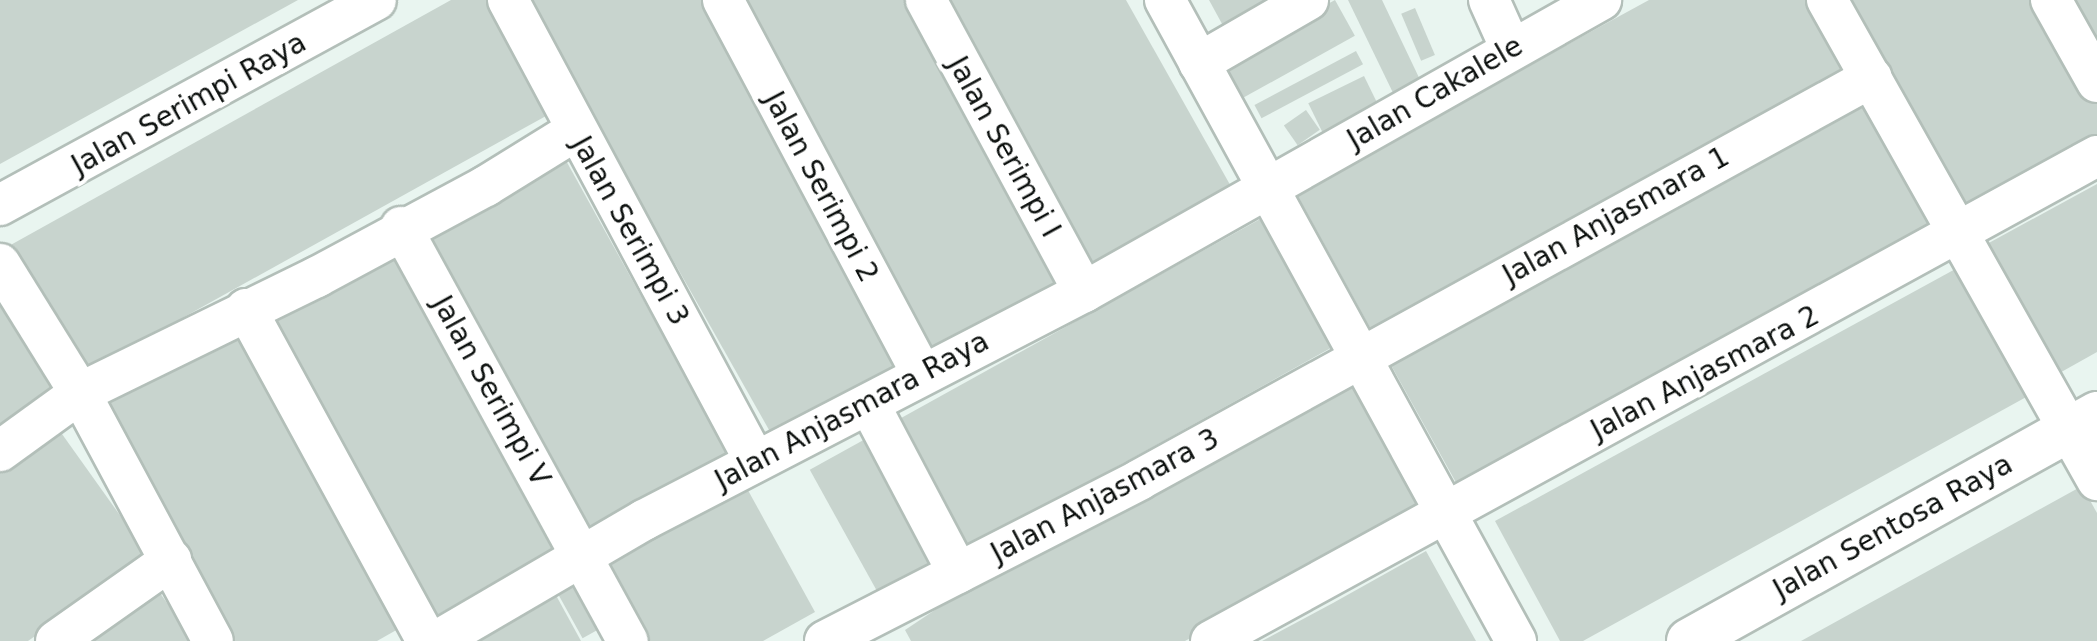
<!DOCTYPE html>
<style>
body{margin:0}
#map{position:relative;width:2097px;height:641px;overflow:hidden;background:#e9f5f0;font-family:"DejaVu Sans",sans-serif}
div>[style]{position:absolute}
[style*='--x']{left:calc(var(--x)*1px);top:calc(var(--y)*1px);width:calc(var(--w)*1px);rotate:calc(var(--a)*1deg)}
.building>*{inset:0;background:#c8d4ce;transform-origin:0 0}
.roads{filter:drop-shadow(2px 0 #b3bfb9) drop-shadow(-2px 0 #b3bfb9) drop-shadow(0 2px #b3bfb9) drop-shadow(0 -2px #b3bfb9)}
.street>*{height:40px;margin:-20px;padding:0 20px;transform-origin:20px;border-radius:20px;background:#fff}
.secondary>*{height:44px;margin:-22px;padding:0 22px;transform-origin:22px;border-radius:22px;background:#fff}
span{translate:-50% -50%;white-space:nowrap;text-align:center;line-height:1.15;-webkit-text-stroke:8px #fff;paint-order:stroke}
.street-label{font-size:28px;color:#0c100e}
</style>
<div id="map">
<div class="building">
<i style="clip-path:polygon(0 0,298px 0,0 164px)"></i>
<i style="clip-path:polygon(451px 0,494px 0,555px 111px,78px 376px,7px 247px)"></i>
<i style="clip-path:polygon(526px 0,712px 0,913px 358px,773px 437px)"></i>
<i style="clip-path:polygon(732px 0,917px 0,1074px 279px,934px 359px)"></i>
<i style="clip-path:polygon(941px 0,1126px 0,1233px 190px,1092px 269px)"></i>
<i style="clip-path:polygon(1209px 0,1289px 0,1227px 33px)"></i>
<i style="left:1335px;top:0;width:41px;height:136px;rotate:61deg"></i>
<i style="clip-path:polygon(1348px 0,1382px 0,1423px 86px,1396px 99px)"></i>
<i style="clip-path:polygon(1649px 0,1807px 0,1848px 76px,1374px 335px,1296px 193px)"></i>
<i style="clip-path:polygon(1841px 0,2041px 0,2097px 98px,2097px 145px,1967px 220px)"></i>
<i style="clip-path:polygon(2059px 0,2097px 0,2097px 66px)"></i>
<i style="left:1415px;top:8px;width:51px;height:15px;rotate:67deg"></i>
<i style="left:1356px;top:51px;width:15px;height:115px;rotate:62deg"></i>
<i style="left:1364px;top:76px;width:41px;height:62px;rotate:64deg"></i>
<i style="left:1862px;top:99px;width:162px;height:541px;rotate:61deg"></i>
<i style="left:1306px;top:110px;width:24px;height:27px;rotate:55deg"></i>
<i style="left:559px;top:148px;width:352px;height:162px;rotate:61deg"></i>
<i style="clip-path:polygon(2097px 184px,2097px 352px,2047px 380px,1976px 250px)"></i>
<i style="left:1273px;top:212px;width:147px;height:437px;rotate:61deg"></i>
<i style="left:398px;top:234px;width:352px;height:161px;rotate:61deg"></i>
<i style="clip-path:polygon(1970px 261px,2041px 389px,1583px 641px,1560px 641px,1495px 521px)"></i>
<i style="clip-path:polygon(0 282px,71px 383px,0 433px)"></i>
<i style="clip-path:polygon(234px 317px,407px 624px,377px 641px,232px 641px,93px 396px)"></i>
<i style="clip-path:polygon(1350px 382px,1422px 512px,1185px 641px,911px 641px,905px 630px,938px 608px)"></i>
<i style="clip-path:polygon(52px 420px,149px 556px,28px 641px,0 641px,0 457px)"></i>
<i style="left:878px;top:432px;width:148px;height:78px;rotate:61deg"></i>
<i style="clip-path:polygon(744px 483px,815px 612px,763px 641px,634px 641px,593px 566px)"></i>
<i style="clip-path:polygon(2082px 486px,2097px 513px,2097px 641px,1801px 641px)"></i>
<i style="clip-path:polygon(1426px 551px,1476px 641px,1262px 641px,1333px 603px)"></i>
<i style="left:587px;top:574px;width:54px;height:35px;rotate:61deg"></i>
<i style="clip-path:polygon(150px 579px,194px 641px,62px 641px)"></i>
<i style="clip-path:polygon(552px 588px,581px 641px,455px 641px)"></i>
</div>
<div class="roads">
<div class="street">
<i style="--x:508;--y:0;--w:523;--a:61.82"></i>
<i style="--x:723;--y:0;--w:421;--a:62"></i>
<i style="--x:926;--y:0;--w:332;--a:61.6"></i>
<i style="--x:1165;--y:0;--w:731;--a:61.3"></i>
<i style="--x:1489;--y:0;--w:54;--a:65.8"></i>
<i style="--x:1827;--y:0;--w:551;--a:60.64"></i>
<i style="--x:2051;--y:0;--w:94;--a:60.7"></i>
<i style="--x:1199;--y:63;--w:126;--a:-30"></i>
<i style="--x:0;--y:205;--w:428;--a:-28.6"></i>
<i style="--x:401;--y:227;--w:472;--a:61.3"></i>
<i style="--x:0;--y:264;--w:152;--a:58.2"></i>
<i style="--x:80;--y:393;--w:281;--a:61.8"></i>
<i style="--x:246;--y:309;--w:378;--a:61.4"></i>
<i style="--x:869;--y:404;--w:191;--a:62.2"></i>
<i style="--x:0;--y:451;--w:99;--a:-35.9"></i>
<i style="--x:80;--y:393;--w:264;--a:-26.1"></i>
<i style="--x:317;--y:277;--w:192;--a:-28.3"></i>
<i style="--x:486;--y:186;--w:105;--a:-31.7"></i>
<i style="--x:56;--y:641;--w:141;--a:-35.2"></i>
<i style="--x:437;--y:641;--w:240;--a:-30.3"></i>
<i style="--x:644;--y:520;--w:496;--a:-27.4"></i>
<i style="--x:1084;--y:292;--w:594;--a:-29.46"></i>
<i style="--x:825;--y:641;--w:353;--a:-27.1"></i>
<i style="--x:1139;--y:480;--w:836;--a:-28.8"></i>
<i style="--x:1211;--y:641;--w:1010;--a:-28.7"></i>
</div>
<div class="secondary">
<i style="--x:1689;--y:641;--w:467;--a:-29.1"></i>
</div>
</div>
<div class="street-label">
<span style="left:1435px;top:93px;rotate:-30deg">Jalan Cakalele</span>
<span style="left:189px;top:104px;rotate:-29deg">Jalan Serimpi Raya</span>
<span style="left:1004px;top:147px;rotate:61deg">Jalan Serimpi I</span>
<span style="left:821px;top:187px;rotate:62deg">Jalan Serimpi 2</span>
<span style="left:1616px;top:216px;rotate:-29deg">Jalan Anjasmara 1</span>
<span style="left:630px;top:231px;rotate:61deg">Jalan Serimpi 3</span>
<span style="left:1705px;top:373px;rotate:-28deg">Jalan Anjasmara 2</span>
<span style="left:491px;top:391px;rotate:61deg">Jalan Serimpi V</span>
<span style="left:852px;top:411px;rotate:-28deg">Jalan Anjasmara Raya</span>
<span style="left:1105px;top:496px;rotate:-28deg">Jalan Anjasmara 3</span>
<span style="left:1893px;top:527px;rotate:-29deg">Jalan Sentosa Raya</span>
</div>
</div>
